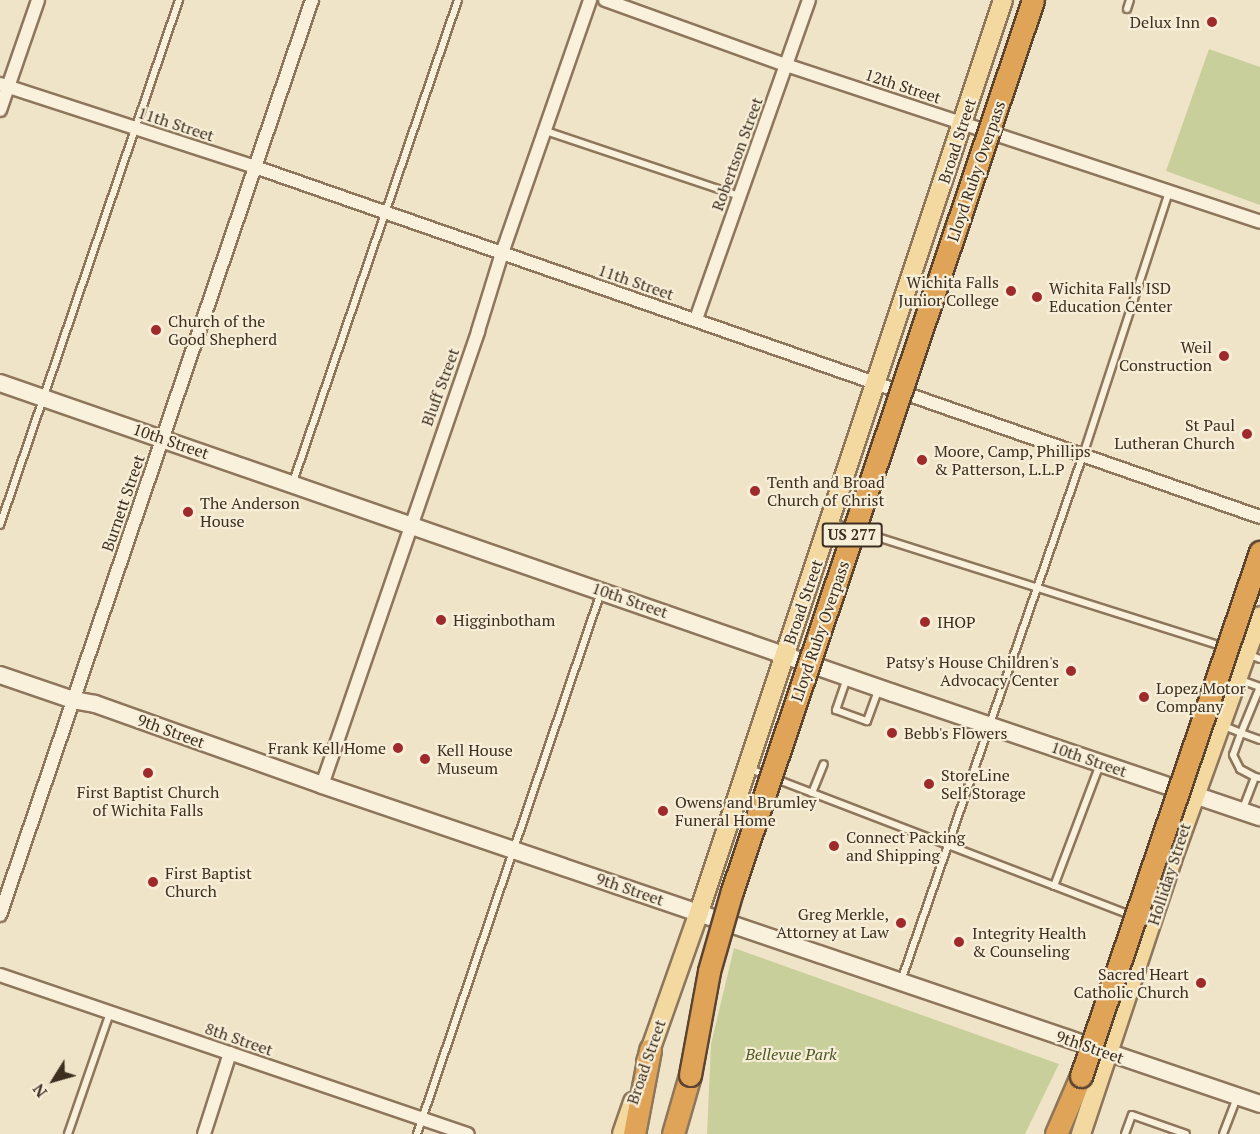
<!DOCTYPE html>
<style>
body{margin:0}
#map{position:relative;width:1260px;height:1134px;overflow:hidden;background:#f0e4c8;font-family:"PT Serif",serif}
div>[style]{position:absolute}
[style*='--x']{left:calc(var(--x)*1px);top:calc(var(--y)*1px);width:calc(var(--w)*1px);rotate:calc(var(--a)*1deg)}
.green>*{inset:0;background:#c9cf9b}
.roads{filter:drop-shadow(2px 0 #8d765c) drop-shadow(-2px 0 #8d765c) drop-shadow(0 2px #8d765c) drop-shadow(0 -2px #8d765c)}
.lane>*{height:6px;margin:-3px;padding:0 3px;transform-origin:3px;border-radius:3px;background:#faf1dc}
.street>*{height:12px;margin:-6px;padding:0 6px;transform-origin:6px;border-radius:6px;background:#faf1dc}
.secondary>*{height:16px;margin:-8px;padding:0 8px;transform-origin:8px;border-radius:8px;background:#faf1dc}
.primary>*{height:18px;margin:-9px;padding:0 9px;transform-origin:9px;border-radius:9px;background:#f3d9a0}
.highway>*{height:21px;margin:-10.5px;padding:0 10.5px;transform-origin:10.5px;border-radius:10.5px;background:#e0a458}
.bridges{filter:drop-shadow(2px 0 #5b4430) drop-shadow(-2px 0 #5b4430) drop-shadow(0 2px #5b4430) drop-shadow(0 -2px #5b4430)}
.highway-bridge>*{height:21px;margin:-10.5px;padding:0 10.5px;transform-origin:10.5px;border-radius:10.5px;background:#e0a458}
.dots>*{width:16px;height:16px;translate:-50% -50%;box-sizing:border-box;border:3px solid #f7eed8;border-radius:50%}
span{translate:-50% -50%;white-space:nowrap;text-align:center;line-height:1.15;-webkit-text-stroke:4.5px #f7eed8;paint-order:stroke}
.shield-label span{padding:2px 4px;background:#f7eed8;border:2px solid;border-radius:4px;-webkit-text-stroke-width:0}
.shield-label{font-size:15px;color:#3d2e20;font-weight:700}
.poi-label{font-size:16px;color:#3d2e20}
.right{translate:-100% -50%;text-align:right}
.left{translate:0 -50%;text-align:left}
.street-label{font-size:16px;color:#3d2e20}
.park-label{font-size:16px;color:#4d5a26;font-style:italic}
.north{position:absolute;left:24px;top:1050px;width:60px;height:60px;-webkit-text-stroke:4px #f7eed8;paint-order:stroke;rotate:233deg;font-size:16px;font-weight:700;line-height:24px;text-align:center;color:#3d2e20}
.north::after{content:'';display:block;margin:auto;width:21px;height:27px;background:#3d2e20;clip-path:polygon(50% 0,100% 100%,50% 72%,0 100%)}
</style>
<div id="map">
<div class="green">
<i style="clip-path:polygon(1209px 49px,1260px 67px,1260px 205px,1166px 171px)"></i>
<i style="clip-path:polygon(734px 948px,1059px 1064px,1025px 1134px,707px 1134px,711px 1044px)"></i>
</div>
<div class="roads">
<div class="lane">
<i style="--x:1127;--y:9;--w:9;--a:-72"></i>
<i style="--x:546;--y:131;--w:204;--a:18.6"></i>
<i style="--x:293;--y:482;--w:509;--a:-71.1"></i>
<i style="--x:830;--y:522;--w:412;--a:17.6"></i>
<i style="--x:0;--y:525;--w:555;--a:-71.17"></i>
<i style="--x:1247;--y:654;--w:14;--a:21"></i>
<i style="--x:847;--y:678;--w:34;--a:109"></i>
<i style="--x:836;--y:710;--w:33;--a:20"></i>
<i style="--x:867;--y:721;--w:35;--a:-70"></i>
<i style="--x:1238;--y:679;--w:23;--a:20"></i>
<i style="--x:1260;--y:687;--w:50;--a:112.4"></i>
<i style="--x:1241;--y:733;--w:20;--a:20"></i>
<i style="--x:1224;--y:726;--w:18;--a:22"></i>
<i style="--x:1241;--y:733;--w:23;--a:110"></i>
<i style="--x:1233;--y:755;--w:16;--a:63"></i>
<i style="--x:1240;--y:769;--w:17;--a:28"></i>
<i style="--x:750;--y:769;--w:410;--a:21"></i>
<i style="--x:812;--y:793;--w:31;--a:-68"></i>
<i style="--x:1242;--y:811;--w:36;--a:-69"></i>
<i style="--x:1255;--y:777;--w:5;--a:11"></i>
<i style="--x:1054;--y:886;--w:130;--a:-69.3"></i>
<i style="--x:901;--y:981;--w:557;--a:-70.91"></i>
<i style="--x:1083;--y:455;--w:277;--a:-71.9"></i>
<i style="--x:68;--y:1134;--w:128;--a:-70.9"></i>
<i style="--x:417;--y:1134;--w:572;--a:-71.25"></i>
<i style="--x:1125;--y:1134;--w:20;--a:-70"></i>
<i style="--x:1132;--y:1115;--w:57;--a:19.4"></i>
<i style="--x:1223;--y:1134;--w:40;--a:-69"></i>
</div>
<div class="street">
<i style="--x:605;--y:0;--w:192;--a:19.8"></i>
<i style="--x:786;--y:65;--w:499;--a:18.3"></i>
<i style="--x:0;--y:84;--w:268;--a:18"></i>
<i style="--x:255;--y:167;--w:1064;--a:19.2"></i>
<i style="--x:0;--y:110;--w:116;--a:-70.9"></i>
<i style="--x:696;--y:319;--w:338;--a:-70.5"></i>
<i style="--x:322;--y:785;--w:480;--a:-71"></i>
<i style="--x:478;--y:331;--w:82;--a:-72.9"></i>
<i style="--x:502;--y:253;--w:268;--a:-70.8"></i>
<i style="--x:0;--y:915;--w:967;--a:-71.17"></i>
<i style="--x:0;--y:975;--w:494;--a:18.8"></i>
<i style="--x:204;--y:1134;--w:85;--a:-72.2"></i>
</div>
<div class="secondary">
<i style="--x:0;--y:383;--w:945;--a:19.14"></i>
<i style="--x:893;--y:693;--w:387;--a:18.7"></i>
<i style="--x:0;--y:675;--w:77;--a:18.9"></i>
<i style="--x:73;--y:700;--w:22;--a:10"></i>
<i style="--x:95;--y:704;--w:241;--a:19.6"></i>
<i style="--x:322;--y:785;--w:991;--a:18.78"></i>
</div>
<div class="primary">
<i style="--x:646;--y:1062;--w:159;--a:-70.5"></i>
<i style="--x:699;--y:912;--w:961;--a:-71.57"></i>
<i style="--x:622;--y:1134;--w:34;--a:-71"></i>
<i style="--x:1081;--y:1134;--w:289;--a:-71.6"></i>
<i style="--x:1172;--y:860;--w:259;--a:-70.2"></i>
</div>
<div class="highway">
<i style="--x:634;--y:1134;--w:86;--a:-79.2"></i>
<i style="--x:673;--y:1134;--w:61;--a:-73.9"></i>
<i style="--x:1056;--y:1134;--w:63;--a:-66.7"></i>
</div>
</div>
<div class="bridges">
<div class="highway-bridge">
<i style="--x:690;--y:1075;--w:106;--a:-79.6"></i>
<i style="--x:709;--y:971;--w:83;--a:-74"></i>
<i style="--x:732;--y:891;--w:940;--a:-71.33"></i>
<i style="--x:1081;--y:1076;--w:554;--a:-71.14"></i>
</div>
</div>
<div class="dots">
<i style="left:1212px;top:22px;background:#9e2a2b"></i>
<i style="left:1011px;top:291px;background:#9e2a2b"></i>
<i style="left:1037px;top:297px;background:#9e2a2b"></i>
<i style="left:156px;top:330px;background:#9e2a2b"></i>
<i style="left:1224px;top:356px;background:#9e2a2b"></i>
<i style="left:1247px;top:434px;background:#9e2a2b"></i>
<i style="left:922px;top:460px;background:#9e2a2b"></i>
<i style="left:755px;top:491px;background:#9e2a2b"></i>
<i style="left:188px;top:512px;background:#9e2a2b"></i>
<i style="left:441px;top:620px;background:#9e2a2b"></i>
<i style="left:925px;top:622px;background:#9e2a2b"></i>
<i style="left:1071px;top:671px;background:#9e2a2b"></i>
<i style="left:1144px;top:697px;background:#9e2a2b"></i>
<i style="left:892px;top:733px;background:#9e2a2b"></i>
<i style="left:398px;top:748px;background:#9e2a2b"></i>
<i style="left:425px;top:759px;background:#9e2a2b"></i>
<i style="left:148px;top:773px;background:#9e2a2b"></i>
<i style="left:929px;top:784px;background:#9e2a2b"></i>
<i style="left:663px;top:811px;background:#9e2a2b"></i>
<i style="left:834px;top:846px;background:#9e2a2b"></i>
<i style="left:153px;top:882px;background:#9e2a2b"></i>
<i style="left:901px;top:923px;background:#9e2a2b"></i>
<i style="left:959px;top:942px;background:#9e2a2b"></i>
<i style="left:1201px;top:983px;background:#9e2a2b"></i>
</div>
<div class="shield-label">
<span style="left:852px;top:535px">US 277</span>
</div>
<div class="poi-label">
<span class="right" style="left:1200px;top:22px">Delux Inn</span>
<span class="right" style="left:999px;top:291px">Wichita Falls<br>Junior College</span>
<span class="left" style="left:1049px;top:297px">Wichita Falls ISD<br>Education Center</span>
<span class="left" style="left:168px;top:330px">Church of the<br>Good Shepherd</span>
<span class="right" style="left:1212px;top:356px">Weil<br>Construction</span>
<span class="right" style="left:1235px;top:434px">St Paul<br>Lutheran Church</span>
<span class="left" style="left:934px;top:460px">Moore, Camp, Phillips<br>&amp; Patterson, L.L.P</span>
<span class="left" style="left:767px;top:491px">Tenth and Broad<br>Church of Christ</span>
<span class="left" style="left:200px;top:512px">The Anderson<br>House</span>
<span class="left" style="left:453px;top:620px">Higginbotham</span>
<span class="left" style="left:937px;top:622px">IHOP</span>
<span class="right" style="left:1059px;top:671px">Patsy's House Children's<br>Advocacy Center</span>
<span class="left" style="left:1156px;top:697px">Lopez Motor<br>Company</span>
<span class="left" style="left:904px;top:733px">Bebb's Flowers</span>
<span class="right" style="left:386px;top:748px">Frank Kell Home</span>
<span class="left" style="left:437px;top:759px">Kell House<br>Museum</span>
<span class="left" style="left:941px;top:784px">StoreLine<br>Self Storage</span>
<span style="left:148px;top:801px">First Baptist Church<br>of Wichita Falls</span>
<span class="left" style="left:675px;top:811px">Owens and Brumley<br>Funeral Home</span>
<span class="left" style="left:846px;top:846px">Connect Packing<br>and Shipping</span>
<span class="left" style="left:165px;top:882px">First Baptist<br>Church</span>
<span class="right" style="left:889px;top:923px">Greg Merkle,<br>Attorney at Law</span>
<span class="left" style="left:972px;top:942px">Integrity Health<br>&amp; Counseling</span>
<span class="right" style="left:1189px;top:983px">Sacred Heart<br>Catholic Church</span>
</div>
<div class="street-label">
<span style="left:903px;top:86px;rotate:18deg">12th Street</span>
<span style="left:176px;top:124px;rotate:18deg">11th Street</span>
<span style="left:957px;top:141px;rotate:-72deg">Broad Street</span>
<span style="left:737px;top:154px;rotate:-70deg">Robertson Street</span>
<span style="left:976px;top:171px;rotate:-71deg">Lloyd Ruby Overpass</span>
<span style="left:636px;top:282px;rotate:19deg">11th Street</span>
<span style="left:440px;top:387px;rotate:-70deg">Bluff Street</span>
<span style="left:171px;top:441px;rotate:19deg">10th Street</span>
<span style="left:123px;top:503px;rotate:-71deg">Burnett Street</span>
<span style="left:630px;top:600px;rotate:19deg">10th Street</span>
<span style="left:803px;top:602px;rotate:-71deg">Broad Street</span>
<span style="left:820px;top:631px;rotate:-71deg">Lloyd Ruby Overpass</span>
<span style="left:171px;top:731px;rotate:20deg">9th Street</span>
<span style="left:1089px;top:759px;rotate:19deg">10th Street</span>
<span style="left:1169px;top:874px;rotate:-72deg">Holliday Street</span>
<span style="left:630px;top:889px;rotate:19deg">9th Street</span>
<span style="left:239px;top:1039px;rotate:19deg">8th Street</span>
<span style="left:1090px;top:1047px;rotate:19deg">9th Street</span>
<span style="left:646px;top:1062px;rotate:-71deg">Broad Street</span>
</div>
<div class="park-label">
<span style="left:791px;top:1054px">Bellevue Park</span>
</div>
<div class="north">N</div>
</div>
